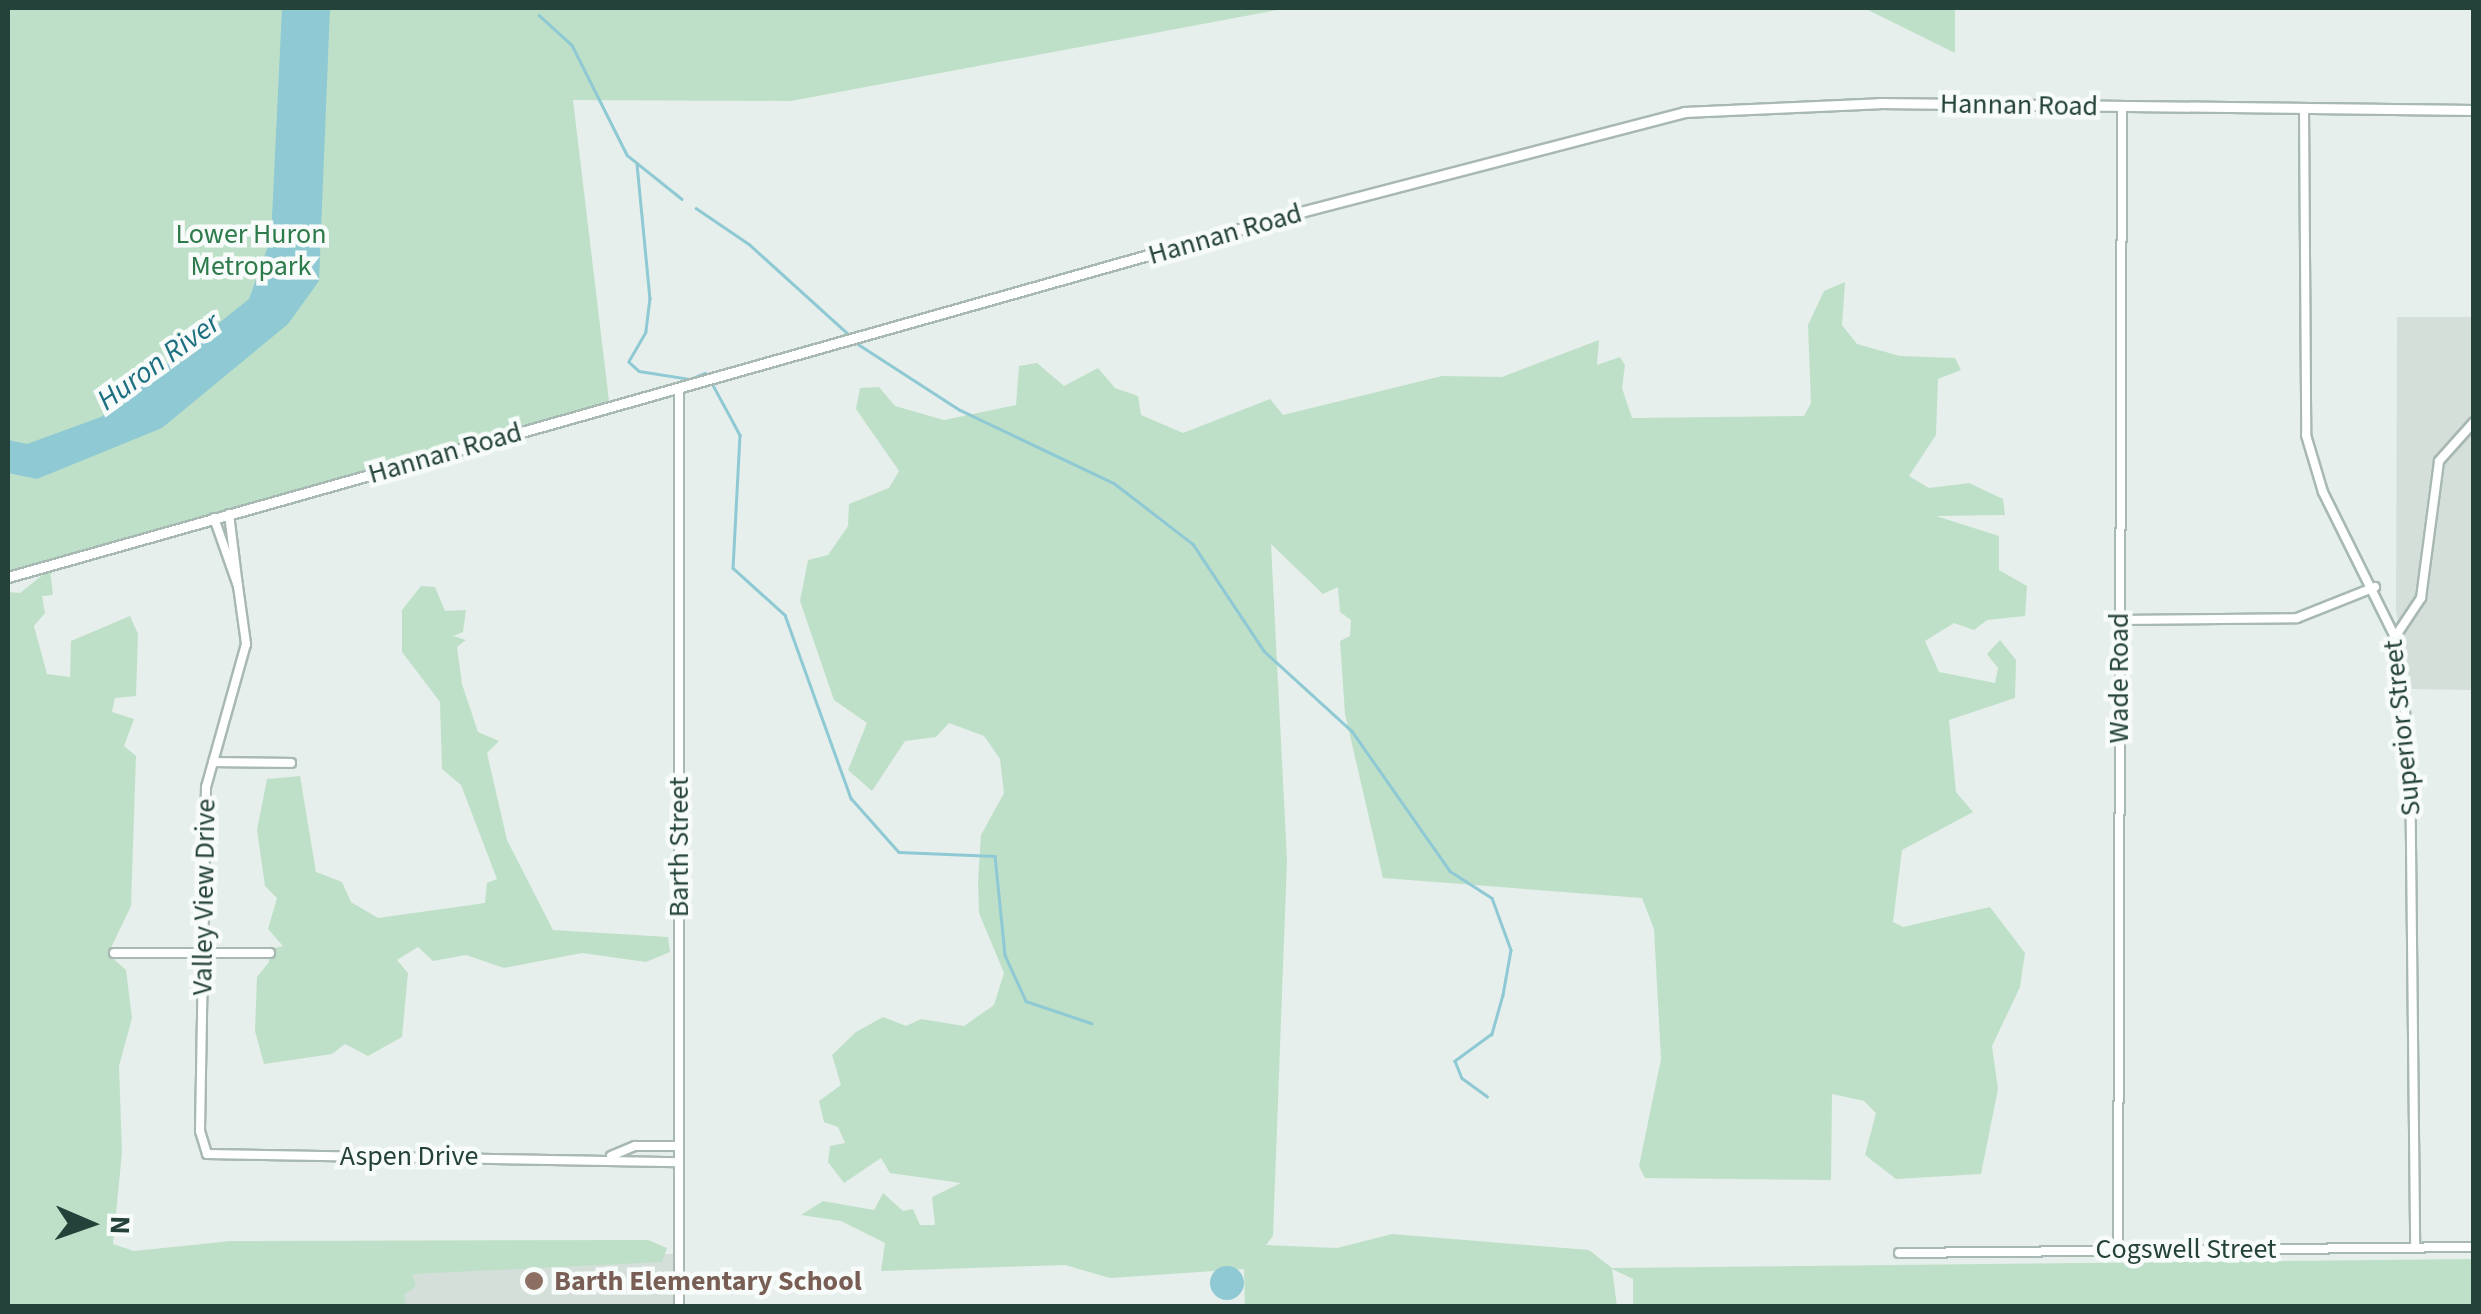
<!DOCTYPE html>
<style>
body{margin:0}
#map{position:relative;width:2481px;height:1314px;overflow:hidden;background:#e6efeb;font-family:"Source Sans 3",sans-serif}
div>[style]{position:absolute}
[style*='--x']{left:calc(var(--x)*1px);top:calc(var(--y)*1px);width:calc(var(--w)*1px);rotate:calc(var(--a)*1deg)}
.built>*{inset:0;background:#d4dfda;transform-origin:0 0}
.green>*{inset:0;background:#bfe0c8}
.water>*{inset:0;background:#8ec9d4}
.round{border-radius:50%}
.stream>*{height:2.5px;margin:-1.25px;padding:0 1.25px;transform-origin:1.25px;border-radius:1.25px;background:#8ec9d4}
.roads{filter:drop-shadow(2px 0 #a8b8b2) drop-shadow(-2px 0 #a8b8b2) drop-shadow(0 2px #a8b8b2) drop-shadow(0 -2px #a8b8b2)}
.minor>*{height:8px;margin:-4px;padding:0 4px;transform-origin:4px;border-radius:4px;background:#fff}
.tertiary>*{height:9px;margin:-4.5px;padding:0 4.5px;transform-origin:4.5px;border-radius:4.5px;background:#fff}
.dots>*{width:28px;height:28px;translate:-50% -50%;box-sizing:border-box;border:5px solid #f7fbf9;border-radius:50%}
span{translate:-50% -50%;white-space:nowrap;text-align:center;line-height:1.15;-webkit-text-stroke:9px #f7fbf9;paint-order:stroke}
.street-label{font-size:28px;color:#24423a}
.park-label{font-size:28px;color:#2d7a4b}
.education-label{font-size:28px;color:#785e54;font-weight:700}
.left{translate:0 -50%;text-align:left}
.water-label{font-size:30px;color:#1c6f80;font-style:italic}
.frame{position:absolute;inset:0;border:10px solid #24423a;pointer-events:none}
.north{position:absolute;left:40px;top:1174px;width:100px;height:100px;-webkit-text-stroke:8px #f7fbf9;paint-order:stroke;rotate:92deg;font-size:28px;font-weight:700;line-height:40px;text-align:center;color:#24423a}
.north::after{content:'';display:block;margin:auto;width:35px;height:45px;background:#24423a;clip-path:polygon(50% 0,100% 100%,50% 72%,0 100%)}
</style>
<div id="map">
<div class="built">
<i style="clip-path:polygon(2397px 317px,2473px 317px,2473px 690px,2411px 689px,2396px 612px)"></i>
<i style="left:674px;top:1254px;width:52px;height:281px;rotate:89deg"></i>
</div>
<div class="green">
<i style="clip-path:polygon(8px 8px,1288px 8px,791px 101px,573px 100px,609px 401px,8px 571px)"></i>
<i style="clip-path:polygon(1864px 8px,1955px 8px,1955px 53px)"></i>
<i style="clip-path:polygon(1845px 282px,1842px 325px,1857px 344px,1900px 356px,1955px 358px,1961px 370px,1938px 379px,1936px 435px,1909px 476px,1929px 488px,1969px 483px,2003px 499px,2005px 515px,1936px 516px,1999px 536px,1999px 570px,2027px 586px,2025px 616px,1987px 620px,1974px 630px,1954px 623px,1925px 641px,1939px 672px,1995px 683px,1998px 668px,1987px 654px,2000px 640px,2016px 660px,2015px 698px,1949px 720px,1956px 792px,1973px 812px,1902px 850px,1893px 922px,1903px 927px,1990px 907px,2025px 953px,2020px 987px,1992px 1046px,1998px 1089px,1981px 1174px,1896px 1179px,1865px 1155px,1876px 1113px,1864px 1101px,1832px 1094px,1831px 1180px,1645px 1178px,1639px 1166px,1661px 1059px,1654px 929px,1642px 898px,1383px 878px,1345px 714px,1340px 641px,1350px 636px,1351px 620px,1340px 612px,1338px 587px,1323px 594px,1271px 544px,1287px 860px,1273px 1236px,1266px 1245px,1337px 1248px,1392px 1234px,1589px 1250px,1612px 1268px,2473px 1259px,2473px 1306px,1633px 1306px,1633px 1279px,1612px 1269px,1617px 1306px,1245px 1306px,1244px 1269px,1110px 1278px,1065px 1265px,881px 1271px,885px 1243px,841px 1221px,801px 1215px,823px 1201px,874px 1210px,883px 1193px,903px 1211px,913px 1209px,920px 1225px,935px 1225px,932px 1197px,961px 1183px,890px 1173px,881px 1158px,844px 1183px,828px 1162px,830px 1146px,845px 1143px,838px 1127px,824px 1122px,819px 1101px,841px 1085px,832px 1055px,856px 1032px,883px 1017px,906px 1026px,921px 1019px,964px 1026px,994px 1005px,1004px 973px,979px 913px,978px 881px,981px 835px,1004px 793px,1000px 759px,984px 736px,949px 723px,936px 737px,905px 741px,872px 791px,848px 770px,867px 723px,834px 700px,800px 601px,808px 560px,828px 555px,848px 526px,849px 504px,889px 488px,899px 471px,856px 409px,860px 388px,879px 387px,895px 406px,944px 420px,1016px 405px,1019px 366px,1037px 363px,1064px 386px,1098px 368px,1115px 388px,1138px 396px,1141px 415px,1183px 433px,1270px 399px,1283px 415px,1442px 376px,1502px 377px,1599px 340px,1597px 365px,1620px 357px,1625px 365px,1622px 388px,1632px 418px,1804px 416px,1811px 403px,1808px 325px,1824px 291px)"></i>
<i style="clip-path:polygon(50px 569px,53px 595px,42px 596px,45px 613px,34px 626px,47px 674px,70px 677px,71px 641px,130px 616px,138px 634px,136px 696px,115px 698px,112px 712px,134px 719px,124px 746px,136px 756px,131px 906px,108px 954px,126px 970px,132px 1018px,119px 1066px,122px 1152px,113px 1244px,134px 1251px,231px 1241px,648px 1240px,667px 1248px,662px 1262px,412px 1274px,416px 1286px,404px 1295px,406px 1306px,8px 1306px,8px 592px,20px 593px)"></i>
<i style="clip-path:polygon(421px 586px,435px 587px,445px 611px,466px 610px,463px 632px,453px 636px,466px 640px,457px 647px,462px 684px,478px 732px,499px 741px,487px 753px,507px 840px,553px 930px,668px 937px,670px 952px,646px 962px,582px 953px,504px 968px,466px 955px,433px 961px,418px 947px,397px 960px,408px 973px,402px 1037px,368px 1056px,345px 1044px,332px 1054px,264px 1064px,255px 1031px,257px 977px,269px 962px,267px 950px,283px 946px,268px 929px,277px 898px,265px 886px,257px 830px,267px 779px,300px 776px,316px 872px,342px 882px,351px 902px,378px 918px,485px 903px,487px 883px,497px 879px,461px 785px,442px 769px,440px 702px,402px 652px,402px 610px)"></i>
</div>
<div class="water">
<i style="clip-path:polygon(282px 8px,330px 8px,319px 281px,288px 324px,162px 428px,37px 479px,8px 473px,8px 440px,27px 444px,101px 417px,249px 299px,271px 238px)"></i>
<i class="round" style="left:1210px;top:1266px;width:34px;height:34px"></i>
</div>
<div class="stream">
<i style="--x:539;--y:15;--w:45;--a:42.3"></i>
<i style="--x:572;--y:45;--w:123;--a:63.4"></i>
<i style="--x:627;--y:155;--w:70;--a:38.7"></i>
<i style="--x:637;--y:164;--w:135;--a:84.5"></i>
<i style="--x:650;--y:298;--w:34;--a:97"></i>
<i style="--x:646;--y:332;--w:34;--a:120"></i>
<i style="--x:629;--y:362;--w:13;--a:42"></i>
<i style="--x:639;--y:371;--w:52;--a:8.9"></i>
<i style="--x:690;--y:379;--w:16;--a:-22"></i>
<i style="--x:696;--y:208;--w:64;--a:34.2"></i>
<i style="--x:749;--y:244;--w:132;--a:42.2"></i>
<i style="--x:858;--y:344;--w:121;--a:32.9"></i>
<i style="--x:960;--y:410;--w:170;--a:25.4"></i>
<i style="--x:1114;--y:483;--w:100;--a:37.7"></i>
<i style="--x:1193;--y:544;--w:128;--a:56.4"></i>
<i style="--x:1264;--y:651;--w:119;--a:42.3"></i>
<i style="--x:1352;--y:731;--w:171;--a:55"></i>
<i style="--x:1450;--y:871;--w:50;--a:32.7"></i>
<i style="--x:1492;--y:898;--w:55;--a:69.9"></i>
<i style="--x:1511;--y:950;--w:46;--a:100.1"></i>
<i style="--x:1503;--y:995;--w:41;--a:105.8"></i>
<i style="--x:1492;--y:1034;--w:46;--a:143.9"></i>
<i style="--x:1455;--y:1061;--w:18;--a:68"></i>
<i style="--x:1462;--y:1078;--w:31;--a:36"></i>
<i style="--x:713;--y:385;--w:57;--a:61.6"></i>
<i style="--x:740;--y:435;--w:133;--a:93"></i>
<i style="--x:733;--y:568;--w:70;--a:42.1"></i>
<i style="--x:785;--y:615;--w:195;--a:70.2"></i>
<i style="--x:851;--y:798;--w:72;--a:48.4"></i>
<i style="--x:899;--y:852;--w:96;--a:2.4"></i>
<i style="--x:995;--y:856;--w:100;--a:84.2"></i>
<i style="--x:1005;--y:955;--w:51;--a:65.5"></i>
<i style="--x:1026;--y:1001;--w:69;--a:18.7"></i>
</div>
<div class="roads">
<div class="minor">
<i style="--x:2304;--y:109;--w:326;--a:89.6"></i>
<i style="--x:2306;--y:435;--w:59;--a:73.4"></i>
<i style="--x:2323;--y:492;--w:162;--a:63.6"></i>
<i style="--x:2395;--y:637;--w:114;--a:82.4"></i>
<i style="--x:2410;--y:750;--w:497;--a:89.4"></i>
<i style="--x:229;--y:514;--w:73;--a:82.9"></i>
<i style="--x:214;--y:518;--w:72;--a:70.6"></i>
<i style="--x:238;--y:586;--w:59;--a:82.1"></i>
<i style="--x:246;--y:644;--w:148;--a:105.6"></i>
<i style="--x:206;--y:787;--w:344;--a:91"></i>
<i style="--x:200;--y:1131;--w:24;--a:73"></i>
<i style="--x:207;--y:1154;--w:472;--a:1"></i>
<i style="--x:2119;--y:620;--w:178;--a:-0.6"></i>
<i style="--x:2297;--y:618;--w:84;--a:-21.7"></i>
<i style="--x:2395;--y:637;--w:47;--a:-56.3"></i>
<i style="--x:2421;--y:598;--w:138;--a:-82.5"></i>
<i style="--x:2439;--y:461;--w:52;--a:-48.1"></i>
<i style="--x:213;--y:762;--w:78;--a:0.7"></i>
<i style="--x:114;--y:953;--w:156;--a:0"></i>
<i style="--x:611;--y:1156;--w:26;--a:-23"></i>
<i style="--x:635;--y:1146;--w:44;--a:0"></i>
<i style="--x:2118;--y:1249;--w:1142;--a:-89.8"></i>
<i style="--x:1899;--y:1253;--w:575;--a:-0.6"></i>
<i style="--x:679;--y:1306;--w:918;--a:-90"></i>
</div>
<div class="tertiary">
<i style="--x:8;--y:577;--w:1335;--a:-15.77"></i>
<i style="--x:1293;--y:214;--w:404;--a:-14.6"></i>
<i style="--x:1684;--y:112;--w:195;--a:-2.6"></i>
<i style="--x:1879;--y:103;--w:595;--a:0.67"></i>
</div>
</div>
<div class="dots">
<i style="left:534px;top:1281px;background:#8d6e63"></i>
</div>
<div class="street-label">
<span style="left:2019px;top:105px;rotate:1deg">Hannan Road</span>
<span style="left:1225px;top:234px;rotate:-16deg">Hannan Road</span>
<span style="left:445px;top:453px;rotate:-16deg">Hannan Road</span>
<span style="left:2119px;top:678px;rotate:-90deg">Wade Road</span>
<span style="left:2402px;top:728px;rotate:-96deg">Superior Street</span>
<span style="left:679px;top:847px;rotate:-90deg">Barth Street</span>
<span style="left:204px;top:897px;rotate:-89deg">Valley View Drive</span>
<span style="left:409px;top:1156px">Aspen Drive</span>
<span style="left:2186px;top:1249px">Cogswell Street</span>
</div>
<div class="park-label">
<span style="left:251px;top:250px">Lower Huron<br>Metropark</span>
</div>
<div class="education-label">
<span class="left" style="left:554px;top:1281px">Barth Elementary School</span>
</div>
<div class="water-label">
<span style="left:159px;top:362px;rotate:-36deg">Huron River</span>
</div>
<div class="frame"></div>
<div class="north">N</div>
</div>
